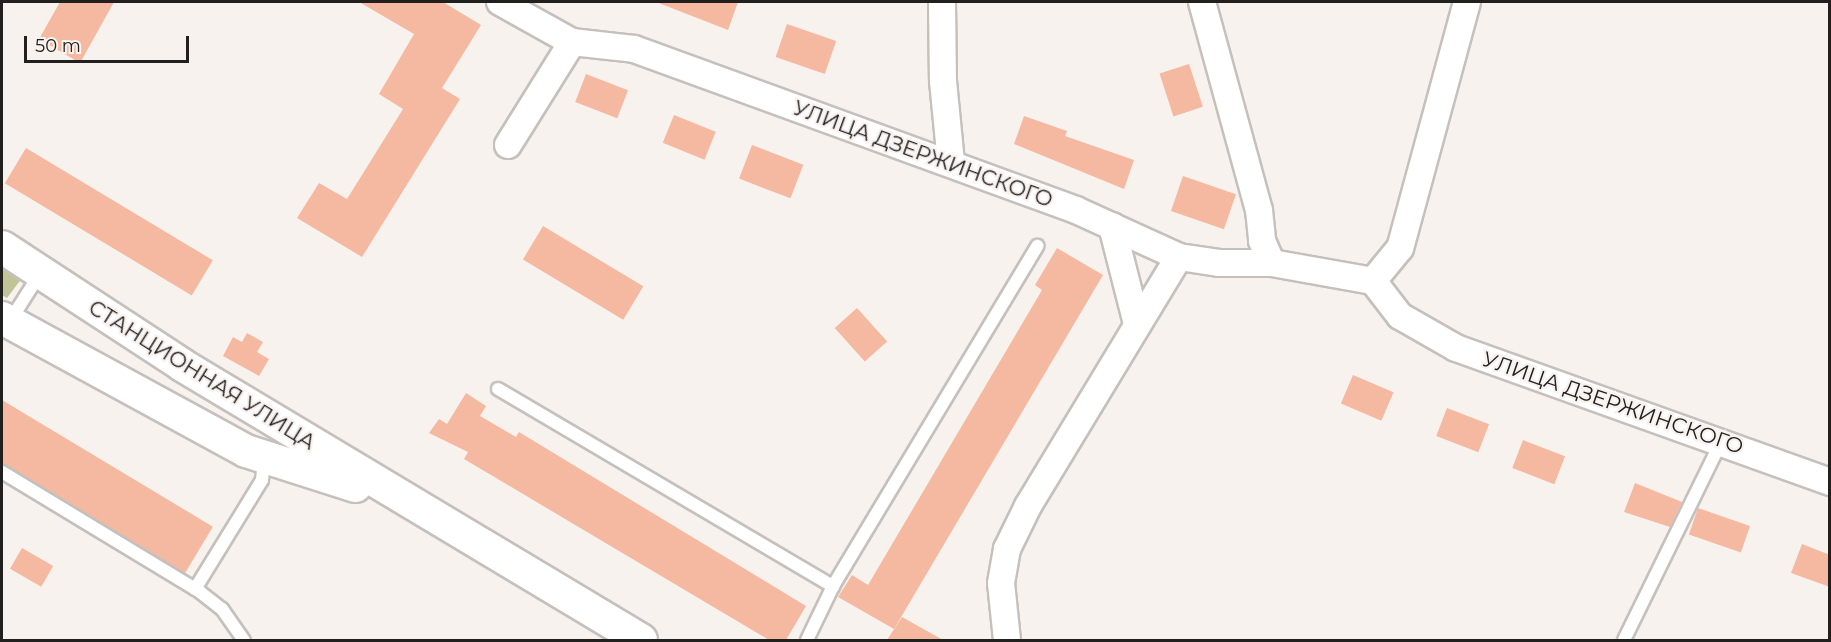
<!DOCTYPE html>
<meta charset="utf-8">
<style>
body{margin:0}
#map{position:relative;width:1831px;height:642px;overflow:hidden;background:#f8f2ef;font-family:Montserrat,sans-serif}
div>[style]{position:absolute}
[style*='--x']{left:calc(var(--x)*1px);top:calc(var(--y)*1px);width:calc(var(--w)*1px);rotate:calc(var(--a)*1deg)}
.green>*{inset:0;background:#bfc597}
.building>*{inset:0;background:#f5b8a0;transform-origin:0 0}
.roads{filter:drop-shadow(2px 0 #c6c0bd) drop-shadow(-2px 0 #c6c0bd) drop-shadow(0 2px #c6c0bd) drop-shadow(0 -2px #c6c0bd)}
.service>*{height:12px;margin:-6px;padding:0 6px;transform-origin:6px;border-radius:6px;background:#fff}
.minor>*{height:26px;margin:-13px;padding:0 13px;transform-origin:13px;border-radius:13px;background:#fff}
.tertiary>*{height:32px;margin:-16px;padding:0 16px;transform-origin:16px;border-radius:16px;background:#fff}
span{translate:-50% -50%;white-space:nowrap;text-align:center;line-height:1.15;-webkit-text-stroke:4.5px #f8f2ef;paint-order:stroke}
.street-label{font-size:21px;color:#22201f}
.frame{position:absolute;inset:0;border:3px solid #22201f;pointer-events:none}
.scale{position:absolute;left:24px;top:36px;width:165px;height:27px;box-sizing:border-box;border:3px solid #22201f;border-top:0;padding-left:8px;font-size:18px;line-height:21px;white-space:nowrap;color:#22201f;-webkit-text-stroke:4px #f8f2ef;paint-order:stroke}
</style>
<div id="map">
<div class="green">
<i style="clip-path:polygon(2px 265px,22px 278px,7px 298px,2px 295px)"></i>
</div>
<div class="building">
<i style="clip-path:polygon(60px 2px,114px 2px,80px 63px,39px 39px)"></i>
<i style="clip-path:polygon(359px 2px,443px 2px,481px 25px,442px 88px,460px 99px,362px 257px,297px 218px,319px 183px,347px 199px,403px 109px,379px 94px,414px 34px)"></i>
<i style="clip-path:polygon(656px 2px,738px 2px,728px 30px)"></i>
<i style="left:787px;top:24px;width:52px;height:35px;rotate:19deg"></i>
<i style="left:1189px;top:64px;width:45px;height:31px;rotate:72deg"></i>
<i style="left:586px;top:74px;width:45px;height:30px;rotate:21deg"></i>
<i style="left:674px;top:115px;width:45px;height:30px;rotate:22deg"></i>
<i style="clip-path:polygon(1024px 116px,1067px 131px,1065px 136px,1134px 160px,1124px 189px,1014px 144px)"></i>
<i style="left:752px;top:145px;width:55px;height:36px;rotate:21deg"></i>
<i style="left:26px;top:148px;width:218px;height:41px;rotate:31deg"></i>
<i style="left:1183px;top:176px;width:56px;height:37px;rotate:19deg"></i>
<i style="left:543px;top:226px;width:117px;height:39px;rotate:31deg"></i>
<i style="clip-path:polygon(1057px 248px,1103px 275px,894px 629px,838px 597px,852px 575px,868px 585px,1042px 290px,1035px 285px)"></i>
<i style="left:857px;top:308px;width:45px;height:30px;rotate:48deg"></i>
<i style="clip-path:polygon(247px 333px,263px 342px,257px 352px,269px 359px,259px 376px,223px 356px,233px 337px,242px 342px)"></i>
<i style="left:1353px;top:375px;width:44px;height:31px;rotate:23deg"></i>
<i style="clip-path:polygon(466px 393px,486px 406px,480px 416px,516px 437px,519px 432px,806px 606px,786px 640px,769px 640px,464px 459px,468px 452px,429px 433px,439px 419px,447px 424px)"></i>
<i style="left:2px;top:400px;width:246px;height:56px;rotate:31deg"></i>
<i style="left:1447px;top:408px;width:45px;height:30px;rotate:21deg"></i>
<i style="left:1523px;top:440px;width:45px;height:30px;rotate:21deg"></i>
<i style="clip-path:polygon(1635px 483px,1682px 502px,1670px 527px,1624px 512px)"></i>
<i style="left:1698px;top:508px;width:55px;height:28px;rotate:19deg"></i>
<i style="clip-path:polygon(1802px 544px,1830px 555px,1830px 587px,1791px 573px)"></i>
<i style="left:22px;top:548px;width:36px;height:24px;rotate:30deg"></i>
<i style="clip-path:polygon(902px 617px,943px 640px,887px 640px)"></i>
</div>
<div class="roads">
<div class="service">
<i style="--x:10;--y:321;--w:58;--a:-57.7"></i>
<i style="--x:498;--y:389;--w:389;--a:30.5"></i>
<i style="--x:2;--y:472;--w:232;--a:31.2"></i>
<i style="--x:200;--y:592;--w:28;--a:38"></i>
<i style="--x:222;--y:609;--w:38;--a:55"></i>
<i style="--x:195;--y:589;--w:128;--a:-58.4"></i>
<i style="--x:262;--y:480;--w:10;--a:-84"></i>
<i style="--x:263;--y:470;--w:13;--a:-122"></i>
<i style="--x:807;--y:640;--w:60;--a:-64.3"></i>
<i style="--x:833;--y:586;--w:397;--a:-59"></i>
<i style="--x:1624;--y:640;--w:223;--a:-63.9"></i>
</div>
<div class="minor">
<i style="--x:500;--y:2;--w:82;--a:29.1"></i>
<i style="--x:572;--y:42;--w:62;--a:6.4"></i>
<i style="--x:634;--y:49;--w:470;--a:20"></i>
<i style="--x:1076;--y:210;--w:113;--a:24.5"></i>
<i style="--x:1179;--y:257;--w:40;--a:8.5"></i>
<i style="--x:1219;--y:263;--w:53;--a:0"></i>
<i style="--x:942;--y:2;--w:79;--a:89.3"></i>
<i style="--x:943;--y:81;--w:81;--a:84.4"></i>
<i style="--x:1202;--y:2;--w:216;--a:74.7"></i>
<i style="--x:1259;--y:210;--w:31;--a:84"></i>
<i style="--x:1262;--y:241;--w:24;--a:66"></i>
<i style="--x:1272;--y:263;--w:103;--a:10.1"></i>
<i style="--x:1467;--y:2;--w:255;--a:105.2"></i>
<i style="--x:1400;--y:248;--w:43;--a:129.3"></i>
<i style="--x:1373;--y:281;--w:44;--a:52.4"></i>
<i style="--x:1400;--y:316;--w:64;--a:29.7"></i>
<i style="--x:1456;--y:348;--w:397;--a:19.7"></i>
<i style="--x:508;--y:145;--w:121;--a:-58.1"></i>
<i style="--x:1112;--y:226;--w:101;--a:75.7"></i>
<i style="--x:1007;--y:640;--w:57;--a:-96"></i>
<i style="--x:1001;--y:583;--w:35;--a:-80"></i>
<i style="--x:1007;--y:549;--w:48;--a:-64"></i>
<i style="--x:1028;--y:506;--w:291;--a:-58.8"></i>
</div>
<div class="tertiary">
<i style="--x:2;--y:247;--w:215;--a:33.2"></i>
<i style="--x:182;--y:365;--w:535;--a:30.93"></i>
<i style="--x:2;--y:318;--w:278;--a:28.6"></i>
<i style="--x:246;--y:451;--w:115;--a:17.7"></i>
</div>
</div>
<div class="street-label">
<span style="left:923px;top:154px;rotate:20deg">УЛИЦА ДЗЕРЖИНСКОГО</span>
<span style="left:202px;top:375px;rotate:32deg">СТАНЦИОННАЯ УЛИЦА</span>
<span style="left:1613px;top:403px;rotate:19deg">УЛИЦА ДЗЕРЖИНСКОГО</span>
</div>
<div class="frame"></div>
<div class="scale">50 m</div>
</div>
